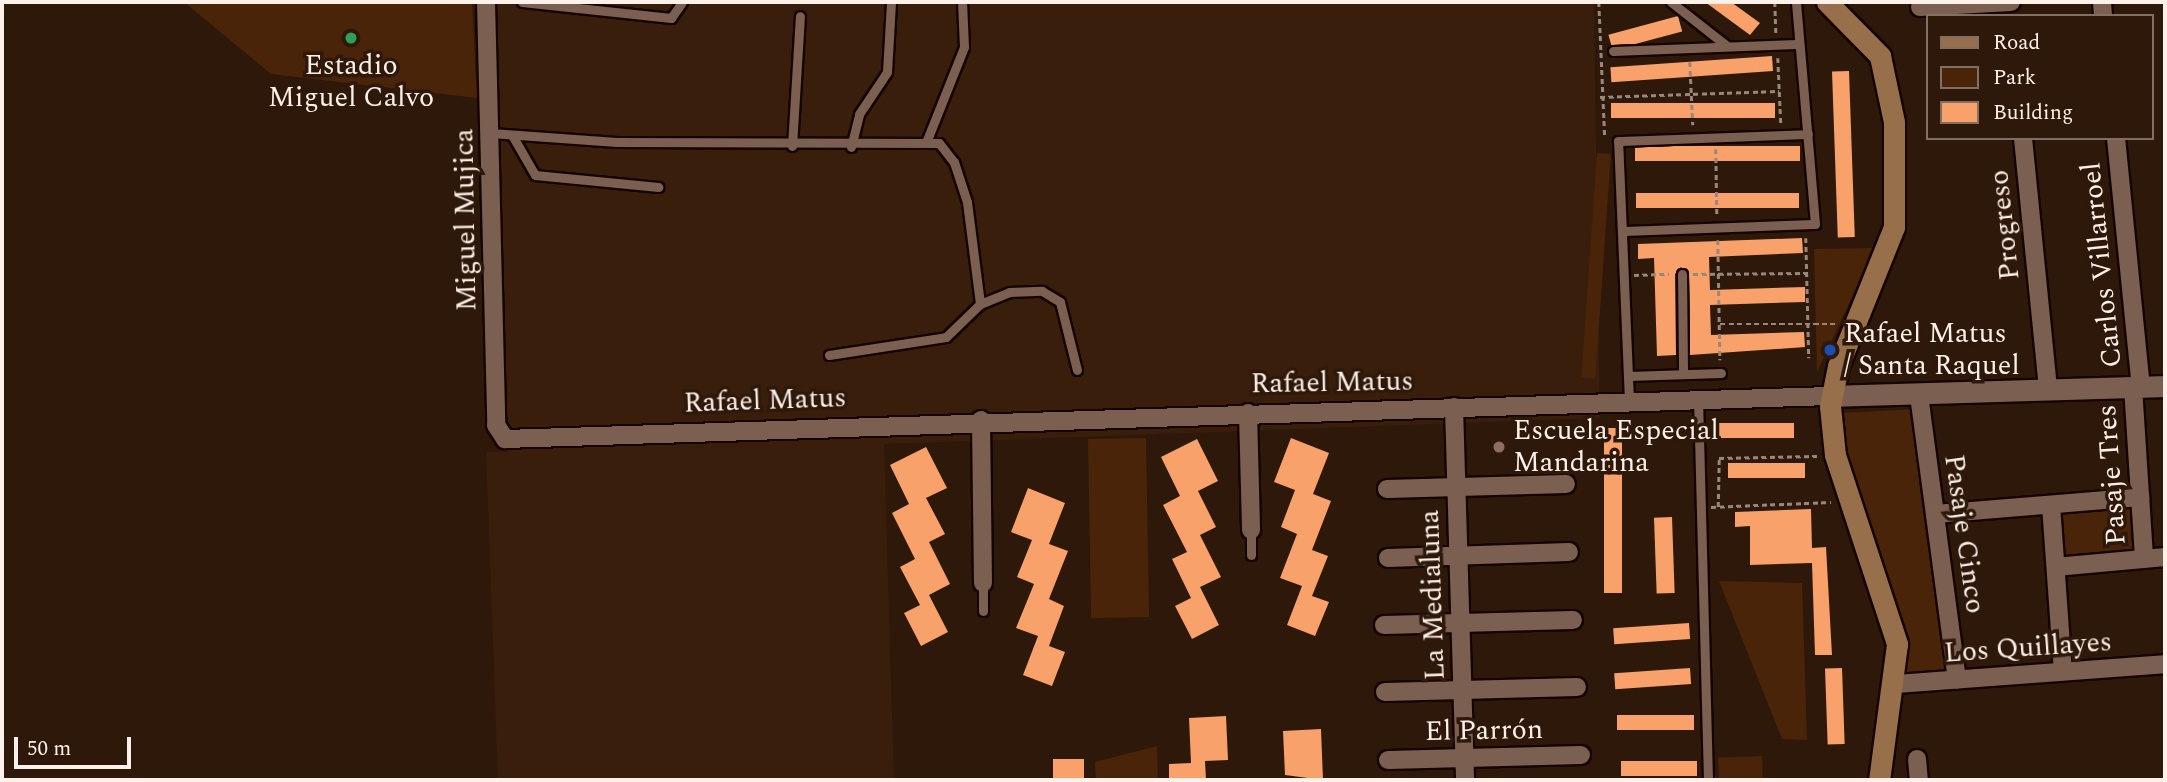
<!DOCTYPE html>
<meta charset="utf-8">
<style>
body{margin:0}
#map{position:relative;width:2167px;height:782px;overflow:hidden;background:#2e180a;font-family:Spectral,serif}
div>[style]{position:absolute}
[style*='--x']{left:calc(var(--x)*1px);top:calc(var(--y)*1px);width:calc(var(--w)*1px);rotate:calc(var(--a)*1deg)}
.built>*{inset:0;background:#391e0b}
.green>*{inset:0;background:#4a2409;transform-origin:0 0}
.building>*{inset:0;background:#f8a16b;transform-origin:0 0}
.path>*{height:2.5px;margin-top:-1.25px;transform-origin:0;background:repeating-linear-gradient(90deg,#98877c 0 5px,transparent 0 8.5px)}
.roads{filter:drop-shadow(2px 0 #150400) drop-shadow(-2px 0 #150400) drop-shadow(0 2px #150400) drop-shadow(0 -2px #150400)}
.service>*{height:9px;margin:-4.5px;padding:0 4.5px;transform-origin:4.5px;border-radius:4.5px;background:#7b6051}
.minor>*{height:18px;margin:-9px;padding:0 9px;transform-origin:9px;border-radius:9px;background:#7b6051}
.tertiary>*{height:21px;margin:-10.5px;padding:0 10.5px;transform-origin:10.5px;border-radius:10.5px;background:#7b6051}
.secondary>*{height:21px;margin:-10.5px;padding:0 10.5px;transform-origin:10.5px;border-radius:10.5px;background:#976f4a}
.dots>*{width:19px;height:19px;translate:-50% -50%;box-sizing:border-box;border:4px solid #2e180a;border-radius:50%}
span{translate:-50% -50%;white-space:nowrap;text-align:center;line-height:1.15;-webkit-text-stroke:7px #2e180a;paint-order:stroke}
.poi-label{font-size:28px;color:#fef1ea}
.left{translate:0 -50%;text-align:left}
.street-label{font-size:28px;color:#fef1ea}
.frame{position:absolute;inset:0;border:4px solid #fef1ea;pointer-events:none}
.legend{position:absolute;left:1926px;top:14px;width:228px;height:126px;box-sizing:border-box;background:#2e180a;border:2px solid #816f64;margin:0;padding:9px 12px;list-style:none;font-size:21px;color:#fef1ea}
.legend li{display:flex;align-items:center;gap:14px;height:35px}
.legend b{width:35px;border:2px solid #816f64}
.scale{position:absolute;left:14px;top:737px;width:117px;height:32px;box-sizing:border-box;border:4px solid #fef1ea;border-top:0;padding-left:9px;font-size:21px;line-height:24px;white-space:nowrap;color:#fef1ea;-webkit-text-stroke:5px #2e180a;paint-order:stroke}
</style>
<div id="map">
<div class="built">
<i style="clip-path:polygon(497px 2px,1594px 2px,1600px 418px,884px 444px,894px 780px,498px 780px,486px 452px,508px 452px)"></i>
</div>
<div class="green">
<i style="clip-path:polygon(184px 2px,472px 2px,477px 98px,271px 74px)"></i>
<i style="left:1597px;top:153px;width:14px;height:225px;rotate:4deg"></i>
<i style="clip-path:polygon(1875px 248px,1817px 372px,1814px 249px)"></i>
<i style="clip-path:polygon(1914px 409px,1948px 675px,1907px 678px,1899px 618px,1848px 457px,1844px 413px)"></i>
<i style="left:1146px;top:438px;width:179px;height:58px;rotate:89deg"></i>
<i style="left:2133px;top:504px;width:45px;height:76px;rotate:85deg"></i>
<i style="clip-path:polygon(1719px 581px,1802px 583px,1807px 740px,1782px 739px)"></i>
<i style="clip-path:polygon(1157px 746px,1158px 780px,1096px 780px,1095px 762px)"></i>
<i style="left:1762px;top:756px;width:24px;height:44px;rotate:88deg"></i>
</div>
<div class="building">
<i style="clip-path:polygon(1705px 2px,1731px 2px,1760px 23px,1750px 35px)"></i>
<i style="left:1678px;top:16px;width:16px;height:72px;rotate:75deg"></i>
<i style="left:1772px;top:56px;width:15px;height:162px;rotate:86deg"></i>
<i style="left:1849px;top:71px;width:166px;height:17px;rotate:88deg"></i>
<i style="left:1775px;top:103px;width:15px;height:164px;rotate:90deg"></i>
<i style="left:1800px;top:146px;width:15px;height:165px;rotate:90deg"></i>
<i style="left:1799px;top:193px;width:15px;height:163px;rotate:90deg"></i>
<i style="clip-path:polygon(1802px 238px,1803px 253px,1709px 257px,1710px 290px,1805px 287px,1805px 302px,1710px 305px,1711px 335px,1804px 332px,1805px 347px,1690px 355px,1689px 274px,1681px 267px,1675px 274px,1676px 355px,1657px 356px,1654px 258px,1638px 259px,1638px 244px)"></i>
<i style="left:1794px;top:423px;width:15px;height:77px;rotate:90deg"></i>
<i style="left:1604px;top:428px;width:18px;height:165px"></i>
<i style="clip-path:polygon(1291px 438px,1329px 453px,1313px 494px,1331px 501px,1312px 550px,1328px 556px,1312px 596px,1329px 602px,1315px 636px,1287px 625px,1302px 586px,1280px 578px,1297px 534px,1281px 527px,1295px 490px,1274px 482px)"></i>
<i style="clip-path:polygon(1197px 439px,1218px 481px,1198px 491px,1216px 527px,1200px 535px,1221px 577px,1200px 587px,1219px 625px,1192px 639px,1175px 606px,1191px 598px,1172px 559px,1187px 552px,1163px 505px,1180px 496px,1161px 457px)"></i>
<i style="clip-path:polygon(926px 447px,947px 488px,926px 498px,945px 534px,929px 542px,950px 584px,929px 595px,948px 632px,921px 646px,904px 613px,920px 605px,900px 567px,915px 559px,892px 513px,909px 504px,890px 465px)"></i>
<i style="left:1805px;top:463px;width:15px;height:77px;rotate:90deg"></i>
<i style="clip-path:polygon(1028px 488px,1065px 503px,1049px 544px,1068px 551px,1049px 599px,1064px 606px,1049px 646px,1065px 652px,1052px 686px,1023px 675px,1038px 636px,1016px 628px,1034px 584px,1017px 577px,1032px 540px,1011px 532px)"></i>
<i style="clip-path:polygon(1811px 509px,1812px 548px,1826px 547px,1832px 655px,1815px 655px,1812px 563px,1750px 565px,1750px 526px,1735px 527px,1735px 512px)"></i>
<i style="left:1672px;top:517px;width:76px;height:18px;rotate:88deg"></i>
<i style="left:1689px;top:623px;width:16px;height:76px;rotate:86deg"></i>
<i style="left:1690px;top:668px;width:16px;height:76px;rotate:86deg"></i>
<i style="left:1842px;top:668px;width:76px;height:17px;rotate:88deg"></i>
<i style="left:1694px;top:715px;width:15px;height:77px;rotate:90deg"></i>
<i style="clip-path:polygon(1226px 716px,1228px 760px,1205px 761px,1206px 780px,1169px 780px,1169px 764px,1191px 763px,1189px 718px)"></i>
<i style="clip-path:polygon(1321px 729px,1323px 780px,1285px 775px,1283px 731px)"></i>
<i style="left:1053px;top:759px;width:31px;height:21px"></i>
<i style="left:1697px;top:761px;width:15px;height:76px;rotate:90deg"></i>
</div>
<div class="path">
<i style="--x:1599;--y:2;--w:135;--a:87.5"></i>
<i style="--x:1775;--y:2;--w:31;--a:88"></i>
<i style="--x:1778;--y:58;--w:66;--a:87.4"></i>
<i style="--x:1690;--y:62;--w:63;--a:87.3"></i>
<i style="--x:1600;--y:97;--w:179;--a:-1.9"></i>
<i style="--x:1716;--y:149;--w:67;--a:89.1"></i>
<i style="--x:1806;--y:238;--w:120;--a:88.6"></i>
<i style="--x:1718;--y:240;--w:120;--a:89"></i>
<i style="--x:1693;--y:274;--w:114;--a:-0.5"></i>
<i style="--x:1634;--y:275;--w:35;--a:-2"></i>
<i style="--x:1720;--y:324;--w:115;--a:0"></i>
<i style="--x:1711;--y:507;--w:120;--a:-2.4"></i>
<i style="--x:1718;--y:507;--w:49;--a:-88.8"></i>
<i style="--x:1719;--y:458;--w:98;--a:-1.2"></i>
</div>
<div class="roads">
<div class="service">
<i style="--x:522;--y:2;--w:150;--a:6.1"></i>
<i style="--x:671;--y:18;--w:19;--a:-55"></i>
<i style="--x:1671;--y:2;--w:71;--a:38.2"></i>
<i style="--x:1613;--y:51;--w:183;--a:-2.2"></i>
<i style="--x:491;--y:133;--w:126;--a:4.1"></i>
<i style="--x:617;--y:142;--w:322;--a:0.2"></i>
<i style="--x:939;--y:143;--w:24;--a:52"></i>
<i style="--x:954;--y:162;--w:42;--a:72"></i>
<i style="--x:967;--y:202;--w:103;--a:82.7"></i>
<i style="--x:512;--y:135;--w:46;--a:60.1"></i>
<i style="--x:535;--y:175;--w:124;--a:5.6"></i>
<i style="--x:927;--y:140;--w:100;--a:-68.3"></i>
<i style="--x:964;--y:47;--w:45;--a:-92.5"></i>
<i style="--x:792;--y:146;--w:130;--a:-86.5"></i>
<i style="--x:851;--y:147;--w:34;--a:-76"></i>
<i style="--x:859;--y:114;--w:50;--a:-56.3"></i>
<i style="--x:887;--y:72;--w:70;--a:-86.7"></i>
<i style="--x:1622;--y:231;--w:193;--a:-2.1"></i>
<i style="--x:1815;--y:224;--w:223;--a:-94.9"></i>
<i style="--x:1682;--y:274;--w:100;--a:89.4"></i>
<i style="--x:829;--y:355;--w:118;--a:-8.7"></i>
<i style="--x:946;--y:337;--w:47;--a:-44.1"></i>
<i style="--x:980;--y:304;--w:31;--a:-22"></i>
<i style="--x:1009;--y:292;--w:33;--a:-2"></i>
<i style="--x:1042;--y:291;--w:21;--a:31"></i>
<i style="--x:1060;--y:302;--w:70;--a:76"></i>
<i style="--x:1628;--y:376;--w:93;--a:-1.8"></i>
<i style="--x:1698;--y:398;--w:382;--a:88.5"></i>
<i style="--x:1629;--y:401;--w:260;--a:-92.4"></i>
<i style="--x:1618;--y:141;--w:190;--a:-2.1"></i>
<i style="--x:1251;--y:530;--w:25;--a:90"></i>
<i style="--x:983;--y:583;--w:28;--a:90"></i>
</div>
<div class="minor">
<i style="--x:486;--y:2;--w:423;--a:88.6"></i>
<i style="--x:496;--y:425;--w:17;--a:57"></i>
<i style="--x:505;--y:439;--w:1326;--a:-1.86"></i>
<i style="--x:2102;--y:2;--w:14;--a:86"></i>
<i style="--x:1920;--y:7;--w:91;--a:-3.1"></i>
<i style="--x:2023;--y:138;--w:253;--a:84.3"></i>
<i style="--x:2116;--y:138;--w:250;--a:84.3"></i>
<i style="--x:2133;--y:387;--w:172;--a:86.3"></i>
<i style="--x:1919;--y:395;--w:287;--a:82.4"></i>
<i style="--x:1454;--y:407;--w:373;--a:88.3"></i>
<i style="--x:1248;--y:413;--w:117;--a:88.5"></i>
<i style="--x:981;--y:420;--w:163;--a:89.3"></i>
<i style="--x:1387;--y:489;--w:179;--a:-1.6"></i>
<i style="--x:2051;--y:505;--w:166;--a:85.9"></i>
<i style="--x:1935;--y:514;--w:206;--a:-4.7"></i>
<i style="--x:1388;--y:558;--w:181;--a:-1.9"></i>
<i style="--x:2056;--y:567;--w:109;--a:-5.2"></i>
<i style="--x:1384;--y:625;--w:189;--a:-1.5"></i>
<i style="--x:1895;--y:684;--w:271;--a:-4.2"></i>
<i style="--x:1385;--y:692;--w:192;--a:-1.5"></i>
<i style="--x:1917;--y:759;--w:21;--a:85"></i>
<i style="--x:1388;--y:760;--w:193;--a:-1.5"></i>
</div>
<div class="tertiary">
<i style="--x:1830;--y:396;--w:335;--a:-1.7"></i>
</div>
<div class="secondary">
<i style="--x:1827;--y:2;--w:76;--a:45.5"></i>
<i style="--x:1880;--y:56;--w:67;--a:78"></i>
<i style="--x:1894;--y:122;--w:105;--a:90"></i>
<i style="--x:1894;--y:227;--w:150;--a:111.9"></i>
<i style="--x:1838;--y:366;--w:41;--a:101.3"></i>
<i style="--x:1830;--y:406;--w:49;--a:84.2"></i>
<i style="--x:1835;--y:455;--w:199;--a:71.8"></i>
<i style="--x:1897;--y:644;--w:137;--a:97.5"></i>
</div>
</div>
<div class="dots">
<i style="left:351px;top:38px;background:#2e9e5b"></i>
<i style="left:1830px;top:350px;background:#1a4fb4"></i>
<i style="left:1499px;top:447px;background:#8d6e63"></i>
</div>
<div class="poi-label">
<span style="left:351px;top:82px">Estadio<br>Miguel Calvo</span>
<span class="left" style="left:1844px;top:350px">Rafael Matus<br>/ Santa Raquel</span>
<span class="left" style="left:1513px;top:447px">Escuela Especial<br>Mandarina</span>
</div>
<div class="street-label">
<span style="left:466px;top:220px;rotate:-91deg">Miguel Mujica</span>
<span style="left:2005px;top:225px;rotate:-96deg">Progreso</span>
<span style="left:2102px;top:265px;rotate:-96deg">Carlos Villarroel</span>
<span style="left:1332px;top:383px;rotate:-1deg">Rafael Matus</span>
<span style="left:765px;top:401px;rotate:-2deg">Rafael Matus</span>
<span style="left:2112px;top:475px;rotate:-94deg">Pasaje Tres</span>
<span style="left:1964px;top:534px;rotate:82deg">Pasaje Cinco</span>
<span style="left:1433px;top:595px;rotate:-92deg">La Medialuna</span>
<span style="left:2028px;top:648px;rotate:-4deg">Los Quillayes</span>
<span style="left:1484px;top:731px;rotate:-1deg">El Parrón</span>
</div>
<div class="frame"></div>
<ul class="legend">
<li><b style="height:9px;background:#976f4a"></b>Road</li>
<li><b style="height:19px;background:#4a2409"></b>Park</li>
<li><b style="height:19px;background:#f8a16b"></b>Building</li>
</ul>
<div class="scale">50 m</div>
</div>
